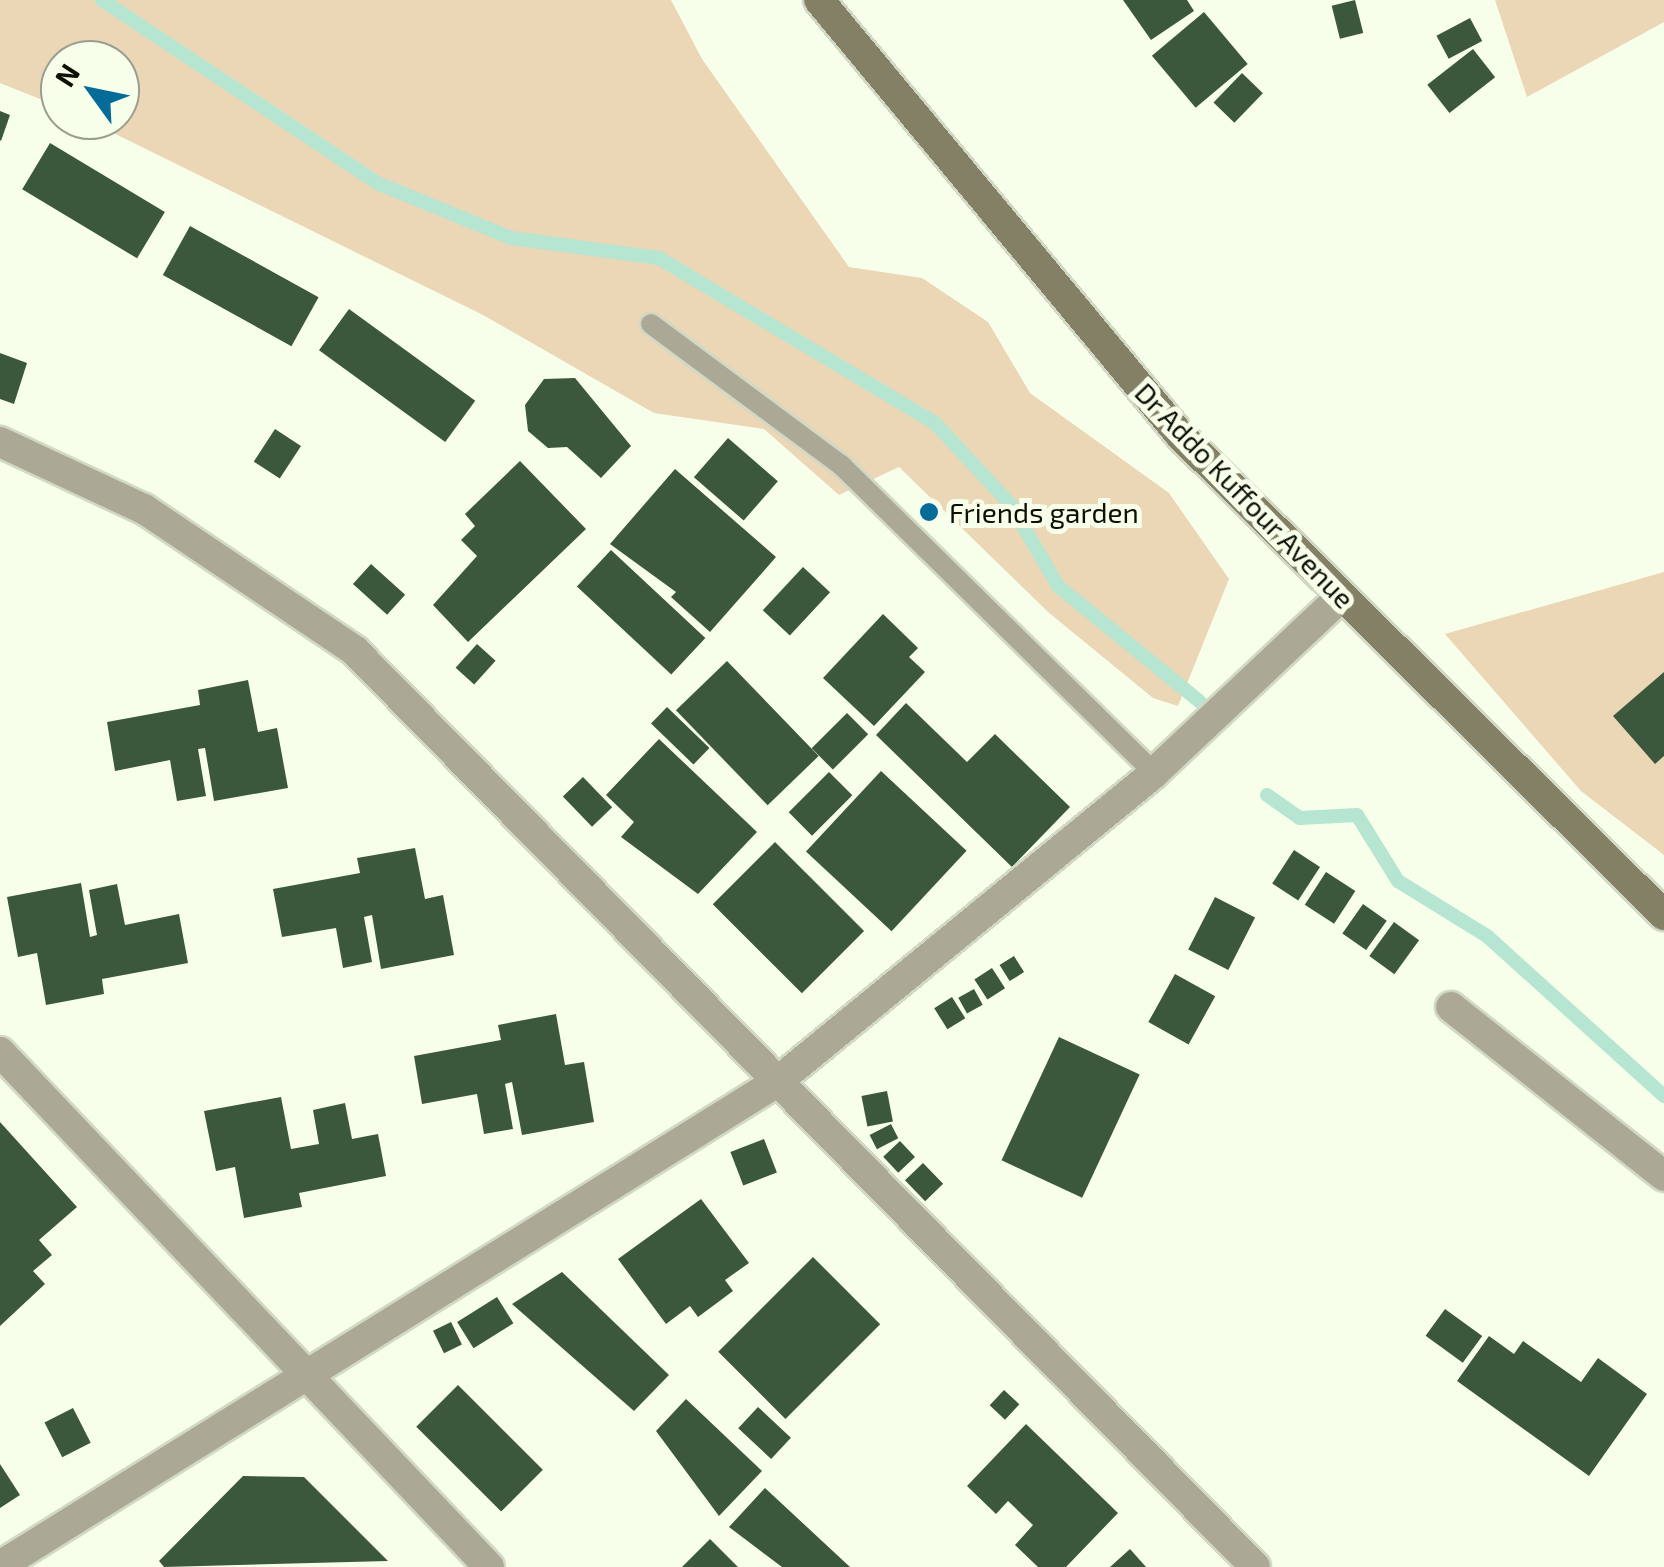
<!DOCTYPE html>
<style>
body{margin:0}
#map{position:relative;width:1664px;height:1567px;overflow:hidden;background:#f7ffea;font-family:"Exo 2",sans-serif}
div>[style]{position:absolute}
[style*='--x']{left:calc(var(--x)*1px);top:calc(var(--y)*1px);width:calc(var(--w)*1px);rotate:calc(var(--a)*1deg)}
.green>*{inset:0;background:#ebd6b6}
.stream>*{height:14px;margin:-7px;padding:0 7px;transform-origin:7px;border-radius:7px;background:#b6e5d2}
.building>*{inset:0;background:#3b573c;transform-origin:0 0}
.roads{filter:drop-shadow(2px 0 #d1d9c5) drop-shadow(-2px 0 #d1d9c5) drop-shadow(0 2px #d1d9c5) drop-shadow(0 -2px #d1d9c5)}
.lane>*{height:20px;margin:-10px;padding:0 10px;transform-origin:10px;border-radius:10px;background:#aba896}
.street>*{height:30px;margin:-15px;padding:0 15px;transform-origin:15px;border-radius:15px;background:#aba896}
.secondary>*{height:30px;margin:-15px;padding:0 15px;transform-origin:15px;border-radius:15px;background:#848066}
.dots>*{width:28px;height:28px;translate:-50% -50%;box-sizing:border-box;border:5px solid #f7ffea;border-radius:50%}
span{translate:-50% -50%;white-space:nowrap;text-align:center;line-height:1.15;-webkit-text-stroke:10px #f7ffea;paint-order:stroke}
.street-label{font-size:28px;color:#0c1005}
.poi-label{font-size:28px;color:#0c1005}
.left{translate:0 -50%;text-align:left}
.north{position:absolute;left:40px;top:40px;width:100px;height:100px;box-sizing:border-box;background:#f7ffea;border:2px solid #999f8e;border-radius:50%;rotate:303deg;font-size:28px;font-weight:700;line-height:40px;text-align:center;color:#0c1005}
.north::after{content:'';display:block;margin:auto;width:35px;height:45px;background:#056c99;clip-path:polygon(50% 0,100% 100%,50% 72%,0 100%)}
</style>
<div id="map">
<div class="green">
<i style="clip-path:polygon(0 0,671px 0,702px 59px,849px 267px,922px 278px,988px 322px,1030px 393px,1169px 493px,1229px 579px,1178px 706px,1153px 698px,1048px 612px,899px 467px,839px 495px,764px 429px,654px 413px,483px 315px,87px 120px,120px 120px,120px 60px,60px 60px,60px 107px,0 83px)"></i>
<i style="clip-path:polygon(1495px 0,1664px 0,1664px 22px,1527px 97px)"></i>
<i style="clip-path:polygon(1664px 572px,1664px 855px,1581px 791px,1445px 634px)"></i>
</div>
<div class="stream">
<i style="--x:102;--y:0;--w:330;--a:33.6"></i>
<i style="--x:377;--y:183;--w:145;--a:22.3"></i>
<i style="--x:511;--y:238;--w:149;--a:7.7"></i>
<i style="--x:659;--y:258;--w:322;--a:30.9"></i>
<i style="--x:935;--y:423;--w:112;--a:47.2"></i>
<i style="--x:1011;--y:505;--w:94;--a:59.9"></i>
<i style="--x:1058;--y:586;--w:183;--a:39.2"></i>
<i style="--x:1267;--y:795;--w:40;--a:34.9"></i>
<i style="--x:1300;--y:818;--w:57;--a:-3"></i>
<i style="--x:1357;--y:815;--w:78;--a:58.2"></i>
<i style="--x:1398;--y:881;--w:105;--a:31.7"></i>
<i style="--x:1487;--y:936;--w:239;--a:42.1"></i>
</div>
<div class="building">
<i style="clip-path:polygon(1123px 0,1187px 0,1194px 11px,1151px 40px)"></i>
<i style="left:1355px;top:0;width:34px;height:24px;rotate:76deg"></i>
<i style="left:1204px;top:12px;width:68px;height:68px;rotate:50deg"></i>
<i style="left:1470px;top:18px;width:26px;height:38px;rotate:62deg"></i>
<i style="left:1473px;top:49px;width:36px;height:58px;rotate:52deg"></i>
<i style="left:1242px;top:73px;width:29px;height:41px;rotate:44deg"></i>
<i style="clip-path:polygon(0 111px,10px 115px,1px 141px,0 140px)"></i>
<i style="left:50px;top:143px;width:134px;height:54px;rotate:31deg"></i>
<i style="left:190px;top:226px;width:147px;height:56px;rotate:29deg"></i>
<i style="left:349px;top:309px;width:156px;height:51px;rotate:36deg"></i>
<i style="clip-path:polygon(0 353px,27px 363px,14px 404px,0 399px)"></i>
<i style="clip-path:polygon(575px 378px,631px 446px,601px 478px,567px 447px,548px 448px,528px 431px,525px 405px,544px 379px)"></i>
<i style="left:275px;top:429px;width:31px;height:39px;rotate:33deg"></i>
<i style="left:728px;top:438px;width:66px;height:52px;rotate:41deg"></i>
<i style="clip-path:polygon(520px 461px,586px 529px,468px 642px,433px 605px,477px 556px,461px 540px,475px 526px,465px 514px)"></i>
<i style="clip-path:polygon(675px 469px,776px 557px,710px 632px,671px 597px,676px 592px,610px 544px)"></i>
<i style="left:611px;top:550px;width:129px;height:50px;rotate:43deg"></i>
<i style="left:371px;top:564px;width:46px;height:27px;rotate:42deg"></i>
<i style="left:803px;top:567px;width:37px;height:59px;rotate:43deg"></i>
<i style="clip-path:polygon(883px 614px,918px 648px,909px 657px,925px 672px,874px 726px,823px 678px)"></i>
<i style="left:477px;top:644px;width:25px;height:32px;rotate:42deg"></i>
<i style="left:727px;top:661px;width:132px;height:71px;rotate:46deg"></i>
<i style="clip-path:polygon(1664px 672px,1664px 756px,1655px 764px,1613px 716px)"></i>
<i style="clip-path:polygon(248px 680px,258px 732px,277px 728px,288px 788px,214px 801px,205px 748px,198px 749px,206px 796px,177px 801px,170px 760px,115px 771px,107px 722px,200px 705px,198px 690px)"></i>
<i style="clip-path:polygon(906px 703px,967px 762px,995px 734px,1070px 807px,1012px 867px,876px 735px)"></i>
<i style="left:667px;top:707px;width:59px;height:23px;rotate:44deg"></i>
<i style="left:847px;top:713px;width:30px;height:50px;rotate:45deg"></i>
<i style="clip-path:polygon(659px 739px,757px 832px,698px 894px,621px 837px,634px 822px,606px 795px)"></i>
<i style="left:881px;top:771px;width:117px;height:110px;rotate:43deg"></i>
<i style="left:829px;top:772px;width:33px;height:57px;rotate:45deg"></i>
<i style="left:583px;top:777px;width:42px;height:28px;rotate:46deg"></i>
<i style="left:775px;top:842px;width:126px;height:88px;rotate:45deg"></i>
<i style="clip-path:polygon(415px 848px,425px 899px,443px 895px,454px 955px,381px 969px,372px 915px,364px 917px,372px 962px,343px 968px,336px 928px,282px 937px,273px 889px,360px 873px,357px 858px)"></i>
<i style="left:1294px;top:850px;width:31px;height:40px;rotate:33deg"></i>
<i style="left:1326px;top:872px;width:35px;height:39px;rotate:33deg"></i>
<i style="clip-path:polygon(81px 883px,90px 937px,97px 935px,89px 890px,117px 884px,125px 925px,179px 914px,188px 963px,102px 979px,104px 994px,46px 1005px,37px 953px,18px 957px,7px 897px)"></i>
<i style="left:1215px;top:897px;width:45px;height:59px;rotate:27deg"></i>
<i style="left:1363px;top:904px;width:29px;height:36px;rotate:35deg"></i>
<i style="left:1394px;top:922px;width:31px;height:42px;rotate:36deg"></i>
<i style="left:1014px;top:956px;width:19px;height:17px;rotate:58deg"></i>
<i style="left:992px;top:968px;width:24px;height:21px;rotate:57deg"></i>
<i style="left:1175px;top:974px;width:46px;height:55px;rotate:29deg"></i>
<i style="left:974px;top:989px;width:18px;height:18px;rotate:61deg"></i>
<i style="left:952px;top:997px;width:25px;height:21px;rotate:58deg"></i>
<i style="clip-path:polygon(556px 1014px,565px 1065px,584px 1062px,594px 1122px,522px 1135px,512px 1082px,505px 1084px,513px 1129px,484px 1134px,477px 1094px,422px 1104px,414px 1056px,501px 1040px,498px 1025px)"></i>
<i style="left:1059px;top:1037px;width:89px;height:136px;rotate:25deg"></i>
<i style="left:887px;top:1091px;width:31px;height:26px;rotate:79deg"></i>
<i style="clip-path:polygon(281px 1097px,291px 1149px,319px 1144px,313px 1110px,345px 1103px,352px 1139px,378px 1134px,386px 1176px,299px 1193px,302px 1207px,244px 1218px,235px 1167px,216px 1171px,204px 1111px)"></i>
<i style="clip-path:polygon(0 1122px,77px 1207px,39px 1240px,52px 1255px,33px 1271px,45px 1284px,0 1326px)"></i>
<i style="left:891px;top:1124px;width:16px;height:24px;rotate:63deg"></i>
<i style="left:764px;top:1139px;width:36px;height:36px;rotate:69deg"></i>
<i style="left:900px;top:1141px;width:22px;height:23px;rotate:47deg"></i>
<i style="left:923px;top:1163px;width:29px;height:25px;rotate:46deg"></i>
<i style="clip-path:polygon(701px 1199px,749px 1263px,725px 1280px,733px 1291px,698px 1317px,690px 1306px,666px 1324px,618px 1259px)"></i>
<i style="left:813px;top:1257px;width:95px;height:134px;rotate:45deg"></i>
<i style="clip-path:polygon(562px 1272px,669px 1375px,634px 1411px,512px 1304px)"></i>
<i style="left:497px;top:1297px;width:31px;height:47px;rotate:58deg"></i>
<i style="left:1445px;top:1309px;width:46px;height:33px;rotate:36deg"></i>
<i style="left:451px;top:1322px;width:25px;height:20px;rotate:64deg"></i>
<i style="clip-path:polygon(1489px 1336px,1514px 1354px,1523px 1341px,1581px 1382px,1598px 1358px,1647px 1394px,1589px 1476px,1457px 1381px)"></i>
<i style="left:458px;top:1385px;width:120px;height:59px;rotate:45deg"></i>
<i style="left:1004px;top:1390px;width:21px;height:21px;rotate:43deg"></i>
<i style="clip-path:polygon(686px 1399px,762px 1471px,719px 1516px,656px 1431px)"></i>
<i style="left:758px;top:1407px;width:45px;height:29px;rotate:43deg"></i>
<i style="left:73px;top:1408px;width:39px;height:32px;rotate:63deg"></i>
<i style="clip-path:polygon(1026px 1424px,1118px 1513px,1066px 1567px,1038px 1567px,1015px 1545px,1033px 1525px,1008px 1501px,996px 1514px,967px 1486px)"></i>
<i style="clip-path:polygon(0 1464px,20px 1495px,0 1508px)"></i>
<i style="clip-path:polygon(243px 1476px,304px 1477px,388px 1561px,164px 1567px,159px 1561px)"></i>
<i style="clip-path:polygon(765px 1488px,850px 1567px,782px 1567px,729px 1527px)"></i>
<i style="clip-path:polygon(710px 1539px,738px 1567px,682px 1567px)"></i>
<i style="clip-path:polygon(1130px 1549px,1146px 1567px,1110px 1567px)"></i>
</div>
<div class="roads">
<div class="lane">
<i style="--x:651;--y:324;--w:237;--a:36.6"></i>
<i style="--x:841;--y:465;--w:439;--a:44.5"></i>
</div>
<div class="street">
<i style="--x:0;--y:442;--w:159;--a:25"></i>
<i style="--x:144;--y:509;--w:254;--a:33.9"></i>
<i style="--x:355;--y:651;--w:1284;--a:45.5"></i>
<i style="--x:1451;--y:1007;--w:272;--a:38.4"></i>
<i style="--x:0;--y:1052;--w:710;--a:46.48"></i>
<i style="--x:0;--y:1566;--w:915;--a:-31.92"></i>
<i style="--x:777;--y:1082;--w:487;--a:-39.3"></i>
<i style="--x:1154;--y:773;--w:258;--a:-43.3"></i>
</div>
<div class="secondary">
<i style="--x:819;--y:0;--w:565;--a:50.31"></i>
<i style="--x:1180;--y:435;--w:682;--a:44.76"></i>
</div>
</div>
<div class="dots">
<i style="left:929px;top:512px;background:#056c99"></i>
</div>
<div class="street-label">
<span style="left:1245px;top:495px;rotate:46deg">Dr Addo Kuffour Avenue</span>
</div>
<div class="poi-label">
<span class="left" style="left:949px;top:512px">Friends garden</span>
</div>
<div class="north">N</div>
</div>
